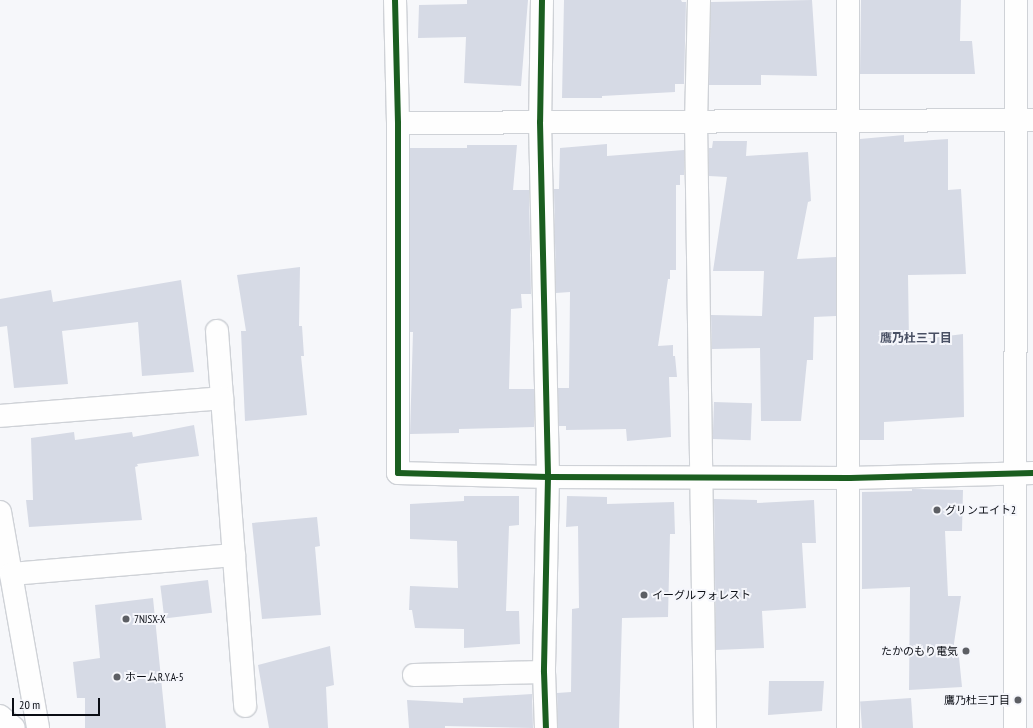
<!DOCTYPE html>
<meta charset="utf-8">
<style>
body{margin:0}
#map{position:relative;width:1033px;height:728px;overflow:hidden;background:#f6f7fa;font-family:"PT Sans Narrow","Noto Sans JP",sans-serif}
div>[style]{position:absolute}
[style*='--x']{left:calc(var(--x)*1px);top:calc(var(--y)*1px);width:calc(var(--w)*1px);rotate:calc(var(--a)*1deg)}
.building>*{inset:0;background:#d6dae5;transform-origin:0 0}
.roads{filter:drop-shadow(1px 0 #cfd2d7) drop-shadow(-1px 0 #cfd2d7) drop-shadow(0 1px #cfd2d7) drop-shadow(0 -1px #cfd2d7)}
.minor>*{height:22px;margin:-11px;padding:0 11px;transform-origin:11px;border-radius:11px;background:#fefefe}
.cycleway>*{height:6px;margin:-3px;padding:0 3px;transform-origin:3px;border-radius:3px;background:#1b5e20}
.dots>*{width:11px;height:11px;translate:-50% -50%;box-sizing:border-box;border:2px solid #f5f6fb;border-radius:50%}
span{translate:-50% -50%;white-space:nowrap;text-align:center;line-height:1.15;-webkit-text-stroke:4px #f5f6fb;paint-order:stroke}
.poi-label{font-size:11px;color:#0a0d14}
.left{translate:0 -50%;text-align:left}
.right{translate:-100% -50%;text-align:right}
.neighbourhood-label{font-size:12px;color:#484f63;font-weight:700}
.scale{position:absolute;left:12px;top:698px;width:88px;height:18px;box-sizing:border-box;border:2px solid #0a0d14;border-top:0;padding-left:5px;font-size:12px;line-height:14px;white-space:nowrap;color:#0a0d14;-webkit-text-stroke:3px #f5f6fb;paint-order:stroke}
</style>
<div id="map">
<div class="building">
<i style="clip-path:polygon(467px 0,528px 0,521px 86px,464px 83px,466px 37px,418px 38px,419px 5px,467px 4px)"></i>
<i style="clip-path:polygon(564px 0,681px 0,682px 2px,686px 2px,684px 84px,675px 84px,675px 92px,602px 96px,602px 98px,562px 98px)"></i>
<i style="clip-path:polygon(812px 0,817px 76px,761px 75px,761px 85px,709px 85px,711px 2px)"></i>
<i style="clip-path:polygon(861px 0,961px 0,960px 41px,972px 41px,975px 74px,860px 74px)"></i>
<i style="clip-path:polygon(904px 135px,904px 142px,948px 139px,948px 190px,961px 189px,966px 274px,908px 275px,909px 341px,963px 334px,964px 417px,884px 422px,884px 440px,860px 440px,860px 139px)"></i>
<i style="clip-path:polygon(713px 141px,747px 141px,746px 156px,808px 152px,811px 201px,808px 202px,797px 259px,836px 257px,836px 316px,814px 317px,813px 360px,807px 360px,801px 421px,761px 421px,760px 348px,712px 349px,711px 315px,762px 316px,764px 271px,713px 271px,727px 177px,709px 176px,709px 148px,712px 148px)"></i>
<i style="clip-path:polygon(607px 144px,607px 156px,684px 150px,684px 175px,680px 175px,680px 185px,676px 185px,676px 270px,670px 270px,670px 279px,668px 279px,658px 346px,673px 345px,673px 356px,675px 356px,677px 377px,669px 377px,671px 437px,627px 441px,626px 429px,566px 430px,566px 426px,559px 426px,558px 388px,569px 388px,570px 292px,556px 293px,554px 189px,559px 189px,560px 148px)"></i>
<i style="clip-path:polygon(467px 145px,517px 145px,513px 190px,529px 190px,531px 294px,521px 294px,522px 308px,511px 309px,509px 389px,534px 389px,534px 427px,459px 429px,459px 433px,410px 434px,413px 332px,410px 332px,410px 148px,467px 148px)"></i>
<i style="clip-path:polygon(300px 267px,299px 326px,302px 326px,304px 356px,301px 356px,307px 415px,245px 421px,241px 331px,246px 331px,237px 275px)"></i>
<i style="clip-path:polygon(181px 280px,194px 372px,142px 376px,138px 322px,62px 331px,68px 384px,14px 388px,7px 326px,0 327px,0 299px,51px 290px,53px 302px)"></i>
<i style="left:714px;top:402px;width:38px;height:37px;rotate:2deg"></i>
<i style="clip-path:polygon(194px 425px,199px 456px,137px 464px,138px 466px,135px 467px,142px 520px,29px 527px,26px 500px,33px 500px,31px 438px,74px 432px,75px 440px,132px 432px,133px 437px)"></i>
<i style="clip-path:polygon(912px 489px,963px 490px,962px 531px,945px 531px,948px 596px,961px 596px,952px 657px,959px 657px,962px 687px,909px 690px,910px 587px,862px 589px,862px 492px,912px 491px)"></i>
<i style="clip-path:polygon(464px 496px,519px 496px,519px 525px,509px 526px,506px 611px,519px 611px,520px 644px,464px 648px,464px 629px,415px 628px,412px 610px,409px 610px,410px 586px,458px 588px,457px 541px,410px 539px,410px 504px,464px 501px)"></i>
<i style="clip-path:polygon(567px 496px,607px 497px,607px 504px,674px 502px,675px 534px,670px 534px,668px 617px,622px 618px,619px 728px,558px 728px,557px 693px,571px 692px,572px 609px,579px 608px,578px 526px,566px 527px)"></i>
<i style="clip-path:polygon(714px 499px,757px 500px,757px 503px,814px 500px,816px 543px,802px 543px,806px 608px,762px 611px,764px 648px,716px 650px)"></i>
<i style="clip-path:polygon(317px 517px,320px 546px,315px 547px,321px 615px,262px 619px,252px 523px)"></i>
<i style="left:208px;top:580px;width:33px;height:48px;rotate:83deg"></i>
<i style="clip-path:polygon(153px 598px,166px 728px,85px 728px,85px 698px,77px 698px,73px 662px,100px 658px,95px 605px)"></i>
<i style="clip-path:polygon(330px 646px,334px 685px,326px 687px,328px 728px,269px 728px,258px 665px)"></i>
<i style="clip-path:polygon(769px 681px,824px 681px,822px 711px,768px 715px)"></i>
<i style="clip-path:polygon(532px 694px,533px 728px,445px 726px,445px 728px,409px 728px,407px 700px,463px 703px,463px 698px)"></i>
<i style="left:911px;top:698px;width:30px;height:51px;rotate:86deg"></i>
</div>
<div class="roads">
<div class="minor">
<i style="--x:395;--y:0;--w:123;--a:88.6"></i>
<i style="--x:398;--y:123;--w:350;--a:90"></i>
<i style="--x:398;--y:473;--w:150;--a:1.5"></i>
<i style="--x:548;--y:477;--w:302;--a:0.2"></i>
<i style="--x:850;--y:478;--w:183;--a:-1.6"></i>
<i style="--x:542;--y:0;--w:122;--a:90.9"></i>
<i style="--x:540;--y:122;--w:355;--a:88.7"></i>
<i style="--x:548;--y:477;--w:195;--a:91.2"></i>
<i style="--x:544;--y:672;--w:56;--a:88"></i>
<i style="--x:699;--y:0;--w:121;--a:91.4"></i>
<i style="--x:696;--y:121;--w:607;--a:89.15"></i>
<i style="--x:848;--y:0;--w:728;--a:90"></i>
<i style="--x:398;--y:123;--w:635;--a:-0.27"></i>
<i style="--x:217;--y:331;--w:376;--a:85.7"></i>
<i style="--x:0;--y:416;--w:223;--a:-4.6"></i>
<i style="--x:0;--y:512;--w:219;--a:80"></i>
<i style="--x:11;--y:574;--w:224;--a:-4.9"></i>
<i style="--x:414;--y:675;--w:130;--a:-1.3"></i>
<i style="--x:0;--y:716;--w:18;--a:41"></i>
<i style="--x:1015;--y:728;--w:728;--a:-89.92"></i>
</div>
</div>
<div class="cycleway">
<i style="--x:395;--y:0;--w:123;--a:88.6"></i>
<i style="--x:398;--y:123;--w:350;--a:90"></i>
<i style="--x:398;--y:473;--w:150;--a:1.5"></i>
<i style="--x:548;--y:477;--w:302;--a:0.2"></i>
<i style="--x:850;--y:478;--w:183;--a:-1.6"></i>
<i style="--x:542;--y:0;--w:122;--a:90.9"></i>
<i style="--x:540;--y:122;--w:355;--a:88.7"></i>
<i style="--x:548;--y:477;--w:195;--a:91.2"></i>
<i style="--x:544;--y:672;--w:56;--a:88"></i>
</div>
<div class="dots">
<i style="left:937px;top:510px;background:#5d5f64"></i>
<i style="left:644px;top:595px;background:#5d5f64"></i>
<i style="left:126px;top:619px;background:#5d5f64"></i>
<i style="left:966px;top:651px;background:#5d5f64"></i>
<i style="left:117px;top:677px;background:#5d5f64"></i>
<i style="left:1018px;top:700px;background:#5d5f64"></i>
</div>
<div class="poi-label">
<span class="left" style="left:945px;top:510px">グリンエイト2</span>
<span class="left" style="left:652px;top:595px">イーグルフォレスト</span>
<span class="left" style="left:134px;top:619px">7NJSX-X</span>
<span class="right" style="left:958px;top:651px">たかのもり電気</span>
<span class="left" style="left:125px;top:677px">ホームR.Y.A-5</span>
<span class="right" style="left:1010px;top:700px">鷹乃杜三丁目</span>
</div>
<div class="neighbourhood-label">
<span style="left:916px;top:338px">鷹乃杜三丁目</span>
</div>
<div class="scale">20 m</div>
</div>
